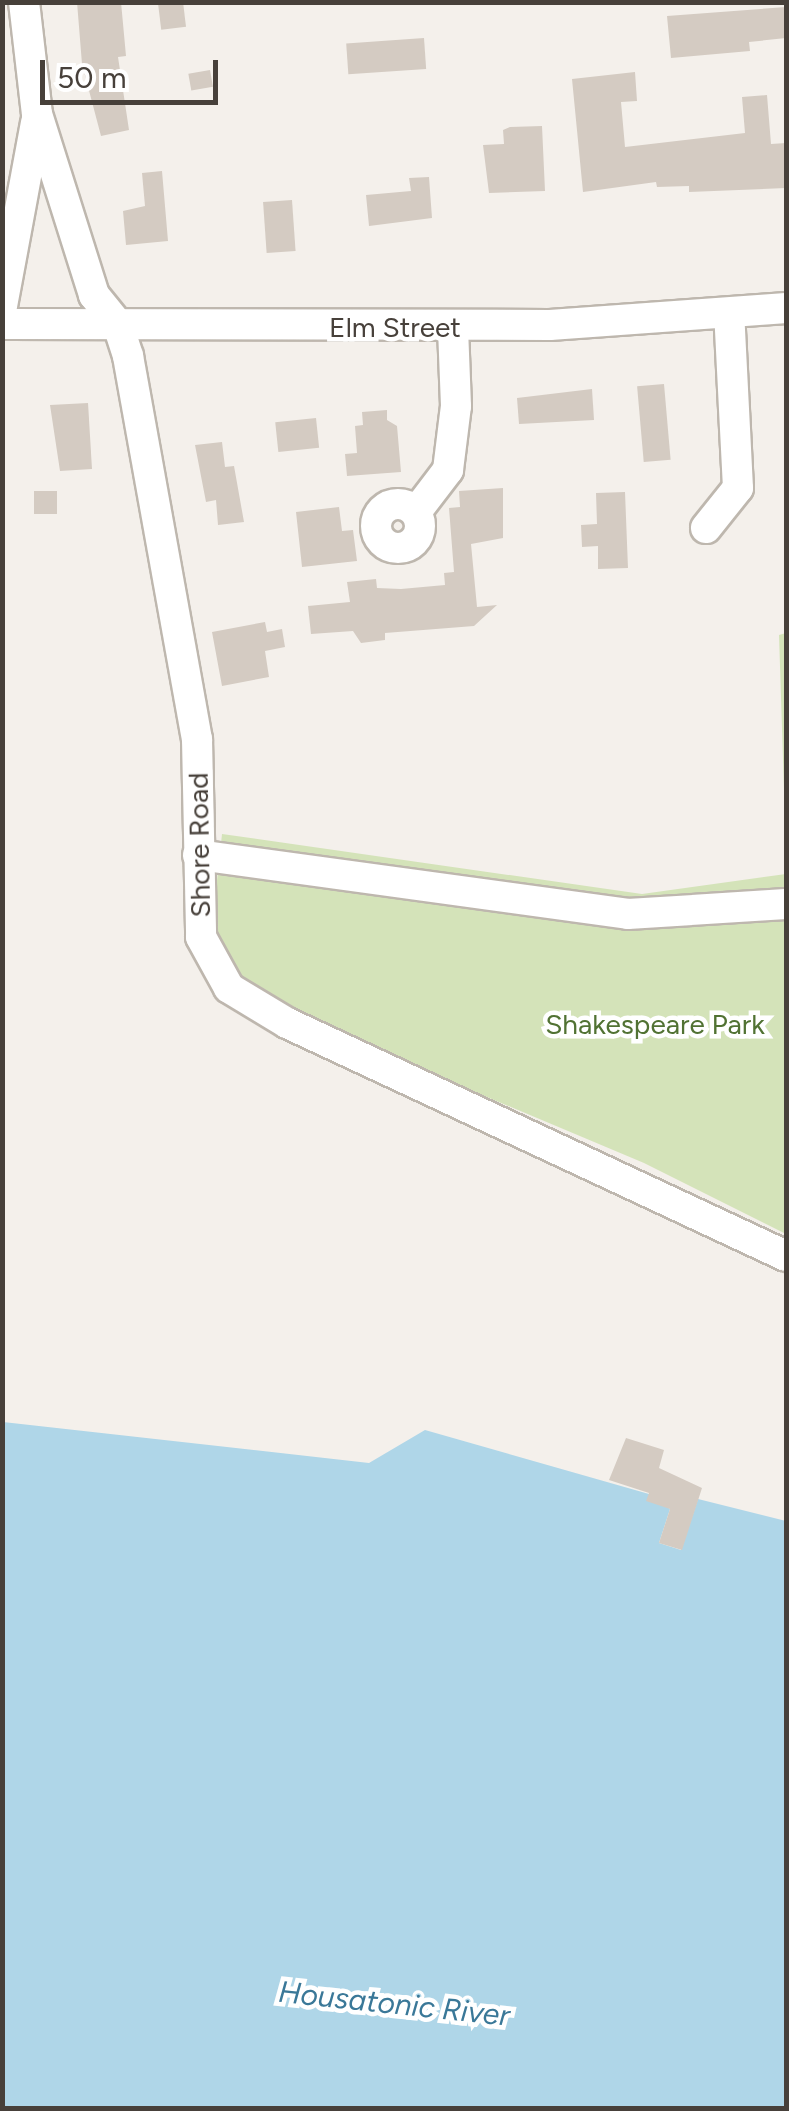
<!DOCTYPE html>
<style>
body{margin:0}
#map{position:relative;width:789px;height:2111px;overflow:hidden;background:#f4f0eb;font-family:Figtree,sans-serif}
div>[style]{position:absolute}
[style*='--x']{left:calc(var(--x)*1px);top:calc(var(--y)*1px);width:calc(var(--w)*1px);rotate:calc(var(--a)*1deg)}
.green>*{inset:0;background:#d4e3b9}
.water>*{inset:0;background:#afd6e8}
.building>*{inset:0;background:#d4cbc2;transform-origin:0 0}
.roads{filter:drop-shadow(2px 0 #beb7ae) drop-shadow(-2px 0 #beb7ae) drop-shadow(0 2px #beb7ae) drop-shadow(0 -2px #beb7ae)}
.minor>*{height:30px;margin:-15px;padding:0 15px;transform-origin:15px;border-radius:15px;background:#fff}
.minor>.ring{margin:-15px;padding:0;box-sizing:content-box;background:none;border:30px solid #fff;border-radius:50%}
span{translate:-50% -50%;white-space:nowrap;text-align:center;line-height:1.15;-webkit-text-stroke:9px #fff;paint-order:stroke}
.street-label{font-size:28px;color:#47403a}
.park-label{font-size:28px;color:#517233}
.water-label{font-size:30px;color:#3a7898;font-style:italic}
.frame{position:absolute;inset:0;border:5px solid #47403a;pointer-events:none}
.scale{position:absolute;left:40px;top:60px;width:178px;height:45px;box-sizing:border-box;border:5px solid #47403a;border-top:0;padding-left:12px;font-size:30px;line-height:35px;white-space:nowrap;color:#47403a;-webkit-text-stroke:8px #fff;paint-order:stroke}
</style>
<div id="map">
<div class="green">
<i style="clip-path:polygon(786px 633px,786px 852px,779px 635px)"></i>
<i style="clip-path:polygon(222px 834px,642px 894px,786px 874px,786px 1234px,644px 1163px,285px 1012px,252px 990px,229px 963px,212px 927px)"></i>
</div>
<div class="water">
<i style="clip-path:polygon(3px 1422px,369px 1463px,425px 1430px,649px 1494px,670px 1509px,659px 1543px,681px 1550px,698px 1499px,786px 1521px,786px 2108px,3px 2108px)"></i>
</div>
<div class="building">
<i style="clip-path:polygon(77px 2px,121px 2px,126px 56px,118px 57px,129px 130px,101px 136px,82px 64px)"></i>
<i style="left:183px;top:2px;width:25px;height:25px;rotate:83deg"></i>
<i style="clip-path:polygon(786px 7px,786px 38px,749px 42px,750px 51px,671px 58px,667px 16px)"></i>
<i style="left:424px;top:38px;width:31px;height:78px;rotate:86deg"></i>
<i style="left:210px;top:70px;width:17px;height:22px;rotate:80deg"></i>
<i style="clip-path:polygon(635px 72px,637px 101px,621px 102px,625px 147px,745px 133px,742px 97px,767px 95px,771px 144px,786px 143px,786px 188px,689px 192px,689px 186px,657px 187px,656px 182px,583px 192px,572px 79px)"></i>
<i style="clip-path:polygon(542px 126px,545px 191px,489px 193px,483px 145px,504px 144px,503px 130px,510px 127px)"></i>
<i style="clip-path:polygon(162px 171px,168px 241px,126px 245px,123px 211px,145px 206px,142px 173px)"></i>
<i style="clip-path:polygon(429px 177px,432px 218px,369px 226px,366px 195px,411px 191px,409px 178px)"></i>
<i style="left:292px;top:200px;width:51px;height:29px;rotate:86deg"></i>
<i style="left:664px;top:384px;width:76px;height:27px;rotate:85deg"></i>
<i style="clip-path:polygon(592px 389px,594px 420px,519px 424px,517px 398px)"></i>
<i style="clip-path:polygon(88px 403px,92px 469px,60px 471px,50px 405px)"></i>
<i style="clip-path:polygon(387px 410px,387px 420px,397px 426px,401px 472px,347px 476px,345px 454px,357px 453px,355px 426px,363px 425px,362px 412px)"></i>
<i style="left:316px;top:418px;width:30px;height:41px;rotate:84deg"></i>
<i style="clip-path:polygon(222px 442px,225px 467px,234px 466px,244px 522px,218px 525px,216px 500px,206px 502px,195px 445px)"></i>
<i style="clip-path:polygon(503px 488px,503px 538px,471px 544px,477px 607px,497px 605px,474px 626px,385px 633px,385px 640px,361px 643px,353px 631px,311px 634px,308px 606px,350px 602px,347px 582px,376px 579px,377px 588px,401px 589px,445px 585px,444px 573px,454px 572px,449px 508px,460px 507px,459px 491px)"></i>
<i style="left:34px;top:491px;width:23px;height:23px"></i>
<i style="clip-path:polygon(625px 492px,628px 568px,598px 569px,598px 546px,582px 547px,581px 525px,597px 524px,596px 493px)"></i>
<i style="clip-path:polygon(339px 507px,342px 531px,353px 530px,357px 561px,302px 567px,296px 512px)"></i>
<i style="clip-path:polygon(265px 622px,267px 632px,282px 629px,285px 647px,265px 651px,269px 677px,222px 686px,212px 632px)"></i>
<i style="clip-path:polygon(626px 1438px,664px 1450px,659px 1468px,702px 1488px,682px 1550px,659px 1543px,670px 1509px,646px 1501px,649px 1493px,609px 1480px)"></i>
</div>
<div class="roads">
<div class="minor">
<i style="--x:24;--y:2;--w:113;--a:83.4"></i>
<i style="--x:37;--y:114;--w:190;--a:72.5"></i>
<i style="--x:94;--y:295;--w:38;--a:51"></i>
<i style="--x:118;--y:325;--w:33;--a:72"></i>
<i style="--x:128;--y:356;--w:389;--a:79.8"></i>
<i style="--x:197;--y:739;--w:198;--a:88.8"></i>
<i style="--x:201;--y:937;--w:58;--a:61.2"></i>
<i style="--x:229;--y:988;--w:68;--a:31.1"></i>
<i style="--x:287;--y:1023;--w:551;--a:25.03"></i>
<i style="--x:2;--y:306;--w:187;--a:-79.5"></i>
<i style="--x:2;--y:324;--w:548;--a:0.1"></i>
<i style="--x:550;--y:325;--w:237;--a:-4.1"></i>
<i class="ring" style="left:376px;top:504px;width:14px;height:14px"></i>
<i style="--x:416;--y:512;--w:53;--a:-52.7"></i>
<i style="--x:448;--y:470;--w:64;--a:-82.9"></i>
<i style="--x:456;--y:406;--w:79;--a:-92.2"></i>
<i style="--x:706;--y:528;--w:51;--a:-51.3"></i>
<i style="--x:738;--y:488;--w:175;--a:-92.9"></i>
<i style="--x:198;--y:855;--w:434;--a:7.8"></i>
<i style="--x:628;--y:914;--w:158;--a:-3.6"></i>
</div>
</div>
<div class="street-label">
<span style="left:395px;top:327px">Elm Street</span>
<span style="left:199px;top:845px;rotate:-91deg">Shore Road</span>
</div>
<div class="park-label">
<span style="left:655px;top:1024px">Shakespeare Park</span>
</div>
<div class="water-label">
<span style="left:394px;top:2004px;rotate:6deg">Housatonic River</span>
</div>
<div class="frame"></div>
<div class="scale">50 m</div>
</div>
